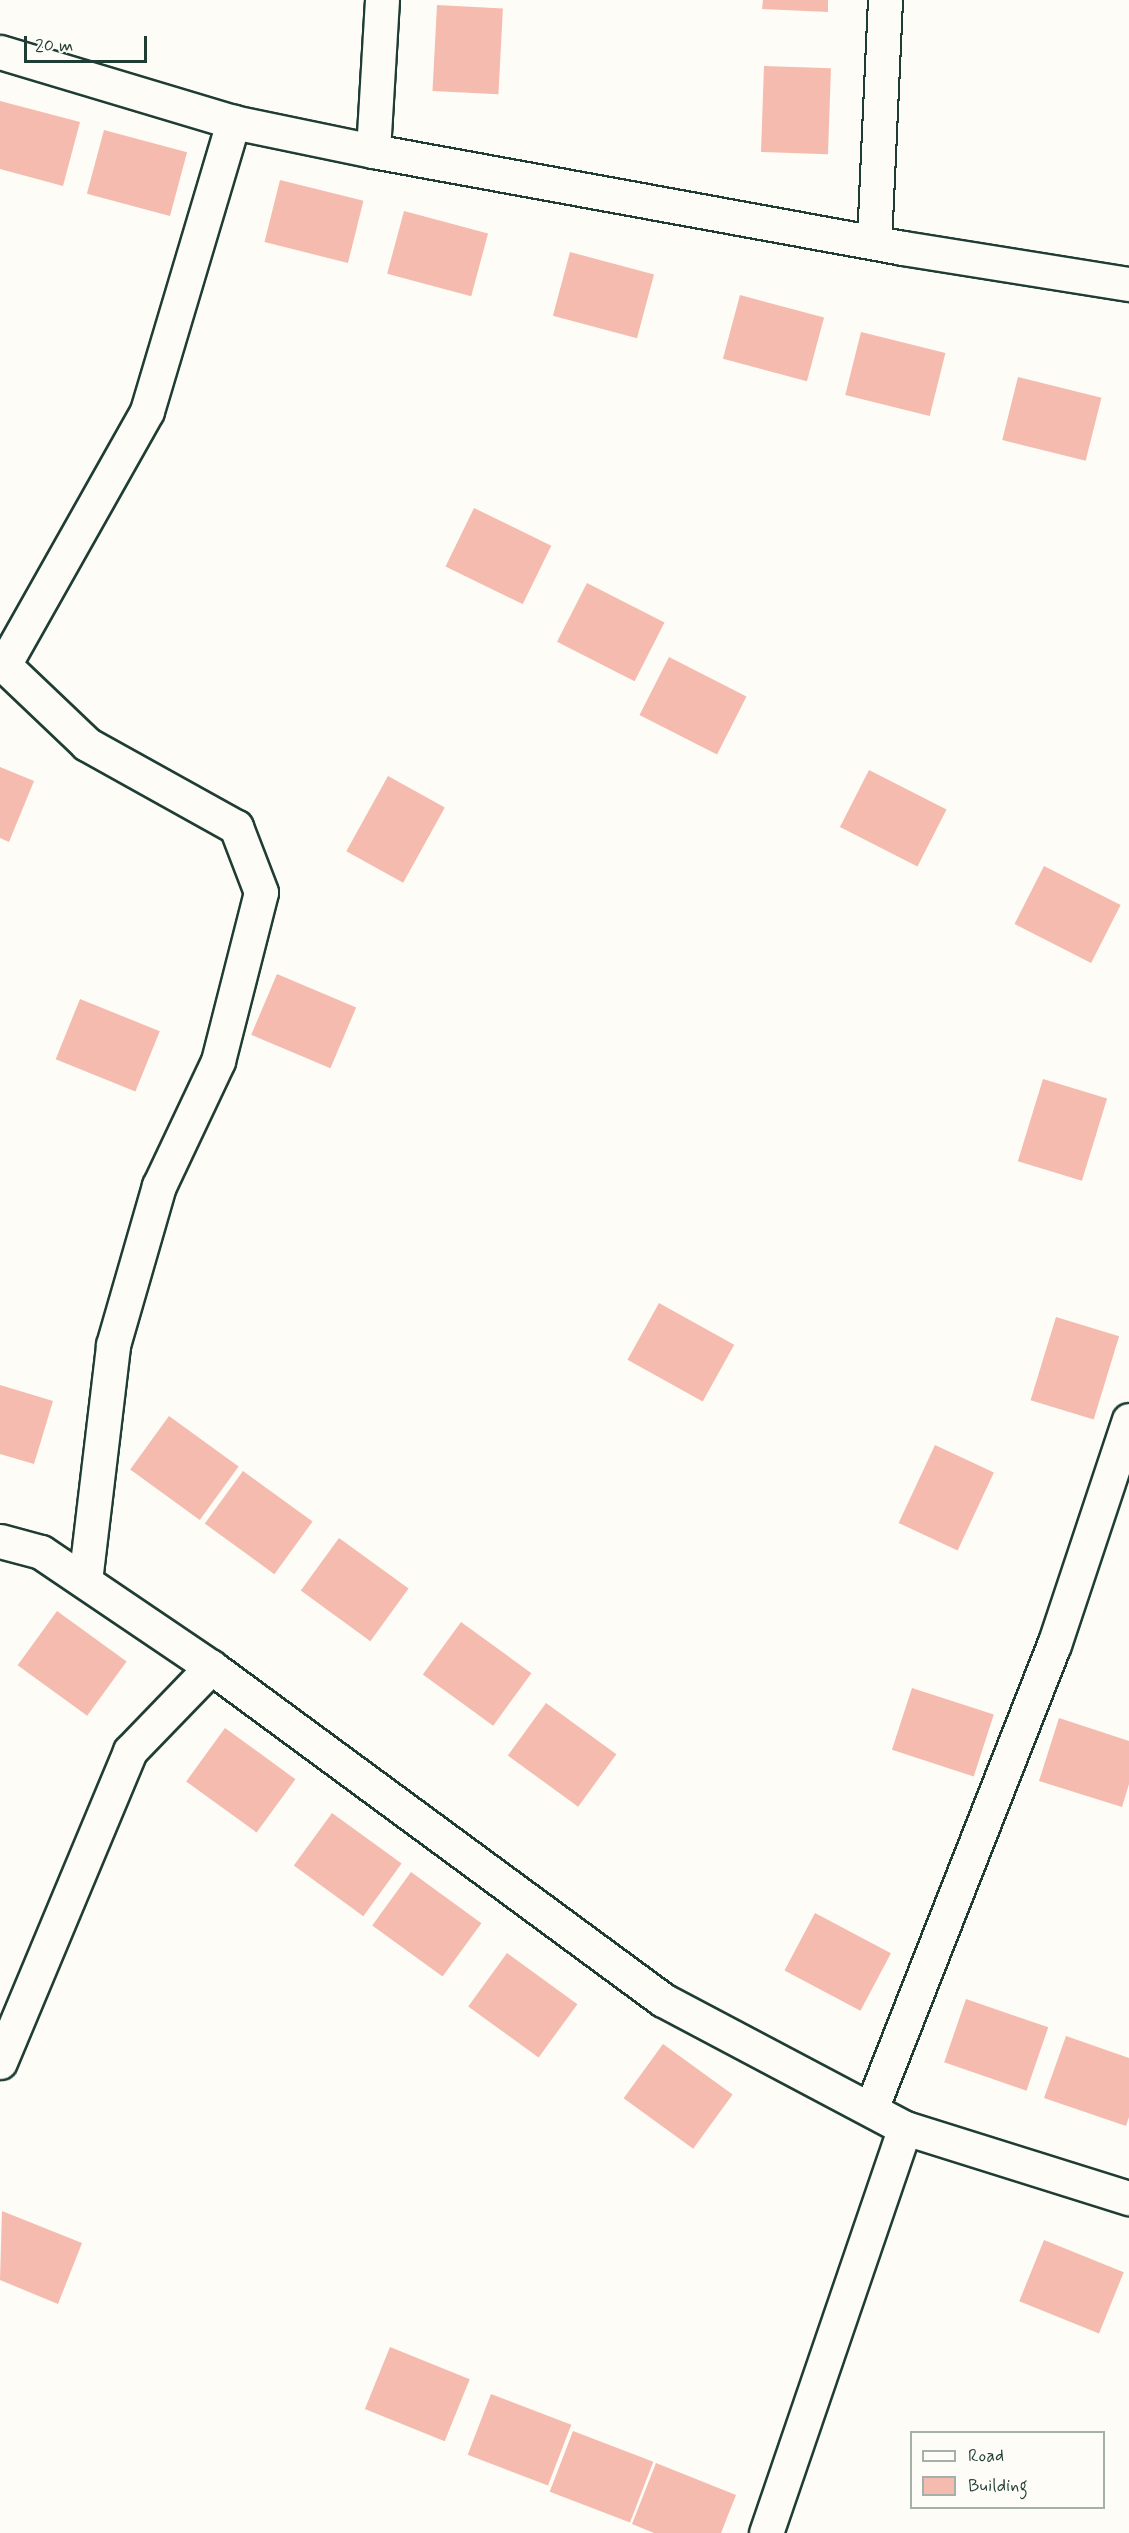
<!DOCTYPE html>
<style>
body{margin:0}
#map{position:relative;width:1129px;height:2533px;overflow:hidden;background:#fdfcf7;font-family:Mynerve,sans-serif}
div>[style]{position:absolute}
[style*='--x']{left:calc(var(--x)*1px);top:calc(var(--y)*1px);width:calc(var(--w)*1px);rotate:calc(var(--a)*1deg)}
.building>*{inset:0;background:#f5bbae;transform-origin:0 0}
.roads{filter:drop-shadow(2px 0 #1f3d34) drop-shadow(-2px 0 #1f3d34) drop-shadow(0 2px #1f3d34) drop-shadow(0 -2px #1f3d34)}
.minor>*{height:33px;margin:-16.5px;padding:0 16.5px;transform-origin:16.5px;border-radius:16.5px;background:#fdfcf7}
span{translate:-50% -50%;white-space:nowrap;text-align:center;line-height:1.15;-webkit-text-stroke:4.5px #fdfcf7;paint-order:stroke}
.legend{position:absolute;left:910px;top:2431px;width:195px;height:78px;box-sizing:border-box;background:#fdfcf7;border:2px solid #a4b0a9;margin:0;padding:8px 10px;list-style:none;font-size:18px;color:#1f3d34}
.legend li{display:flex;align-items:center;gap:12px;height:30px}
.legend b{width:30px;border:2px solid #a4b0a9}
.scale{position:absolute;left:24px;top:36px;width:123px;height:27px;box-sizing:border-box;border:3px solid #1f3d34;border-top:0;padding-left:8px;font-size:18px;line-height:21px;white-space:nowrap;color:#1f3d34;-webkit-text-stroke:4px #fdfcf7;paint-order:stroke}
</style>
<div id="map">
<div class="building">
<i style="clip-path:polygon(763px 0,828px 0,828px 12px,762px 9px)"></i>
<i style="left:437px;top:5px;width:66px;height:86px;rotate:3deg"></i>
<i style="left:764px;top:66px;width:67px;height:86px;rotate:2deg"></i>
<i style="clip-path:polygon(0 101px,80px 122px,63px 186px,0 169px)"></i>
<i style="left:104px;top:130px;width:86px;height:66px;rotate:15deg"></i>
<i style="left:280px;top:180px;width:86px;height:64px;rotate:14deg"></i>
<i style="left:404px;top:211px;width:87px;height:65px;rotate:15deg"></i>
<i style="left:570px;top:252px;width:87px;height:66px;rotate:15deg"></i>
<i style="left:740px;top:295px;width:87px;height:66px;rotate:15deg"></i>
<i style="left:861px;top:332px;width:87px;height:65px;rotate:14deg"></i>
<i style="left:1018px;top:377px;width:86px;height:65px;rotate:14deg"></i>
<i style="left:474px;top:508px;width:86px;height:65px;rotate:26deg"></i>
<i style="left:587px;top:583px;width:87px;height:66px;rotate:27deg"></i>
<i style="left:669px;top:657px;width:87px;height:65px;rotate:27deg"></i>
<i style="clip-path:polygon(0 767px,34px 781px,9px 842px,0 838px)"></i>
<i style="left:869px;top:770px;width:87px;height:64px;rotate:27deg"></i>
<i style="left:388px;top:776px;width:65px;height:86px;rotate:29deg"></i>
<i style="left:1044px;top:866px;width:86px;height:65px;rotate:27deg"></i>
<i style="left:277px;top:974px;width:86px;height:66px;rotate:23deg"></i>
<i style="left:80px;top:999px;width:86px;height:65px;rotate:22deg"></i>
<i style="left:1043px;top:1079px;width:67px;height:86px;rotate:17deg"></i>
<i style="left:659px;top:1303px;width:86px;height:65px;rotate:29deg"></i>
<i style="left:1056px;top:1317px;width:66px;height:87px;rotate:17deg"></i>
<i style="clip-path:polygon(0 1385px,53px 1401px,34px 1464px,0 1454px)"></i>
<i style="left:169px;top:1416px;width:86px;height:66px;rotate:36deg"></i>
<i style="left:935px;top:1445px;width:65px;height:86px;rotate:25deg"></i>
<i style="left:243px;top:1471px;width:86px;height:65px;rotate:36deg"></i>
<i style="left:339px;top:1538px;width:86px;height:65px;rotate:36deg"></i>
<i style="left:57px;top:1611px;width:86px;height:67px;rotate:36deg"></i>
<i style="left:461px;top:1622px;width:87px;height:65px;rotate:36deg"></i>
<i style="left:912px;top:1688px;width:86px;height:65px;rotate:18deg"></i>
<i style="left:546px;top:1703px;width:87px;height:65px;rotate:36deg"></i>
<i style="clip-path:polygon(1059px 1718px,1129px 1741px,1129px 1784px,1122px 1807px,1039px 1781px)"></i>
<i style="left:225px;top:1728px;width:87px;height:66px;rotate:36deg"></i>
<i style="left:332px;top:1813px;width:86px;height:65px;rotate:36deg"></i>
<i style="left:411px;top:1872px;width:87px;height:66px;rotate:36deg"></i>
<i style="left:815px;top:1913px;width:86px;height:65px;rotate:28deg"></i>
<i style="left:507px;top:1953px;width:87px;height:66px;rotate:36deg"></i>
<i style="left:966px;top:1999px;width:87px;height:67px;rotate:19deg"></i>
<i style="clip-path:polygon(1066px 2036px,1129px 2058px,1129px 2117px,1126px 2126px,1044px 2098px)"></i>
<i style="left:663px;top:2044px;width:86px;height:67px;rotate:36deg"></i>
<i style="clip-path:polygon(2px 2211px,82px 2243px,58px 2304px,0 2280px)"></i>
<i style="left:1044px;top:2240px;width:86px;height:66px;rotate:22deg"></i>
<i style="left:390px;top:2347px;width:86px;height:67px;rotate:22deg"></i>
<i style="left:491px;top:2394px;width:86px;height:65px;rotate:21deg"></i>
<i style="left:573px;top:2431px;width:86px;height:65px;rotate:21deg"></i>
<i style="clip-path:polygon(656px 2463px,736px 2495px,721px 2533px,654px 2533px,632px 2524px)"></i>
</div>
<div class="roads">
<div class="minor">
<i style="--x:0;--y:52;--w:243;--a:16.7"></i>
<i style="--x:233;--y:122;--w:143;--a:11.7"></i>
<i style="--x:373;--y:151;--w:539;--a:10.37"></i>
<i style="--x:903;--y:248;--w:229;--a:9.1"></i>
<i style="--x:373;--y:151;--w:151;--a:-86.6"></i>
<i style="--x:874;--y:242;--w:242;--a:-87.4"></i>
<i style="--x:0;--y:1541;--w:42;--a:15"></i>
<i style="--x:41;--y:1552;--w:205;--a:34.1"></i>
<i style="--x:211;--y:1667;--w:561;--a:36.38"></i>
<i style="--x:663;--y:2000;--w:274;--a:27.9"></i>
<i style="--x:905;--y:2128;--w:235;--a:17.4"></i>
<i style="--x:85;--y:1581;--w:238;--a:-83.2"></i>
<i style="--x:113;--y:1345;--w:166;--a:-73.9"></i>
<i style="--x:159;--y:1186;--w:138;--a:-64.7"></i>
<i style="--x:218;--y:1061;--w:174;--a:-75.7"></i>
<i style="--x:261;--y:892;--w:70;--a:-111"></i>
<i style="--x:236;--y:827;--w:171;--a:-150.9"></i>
<i style="--x:87;--y:744;--w:115;--a:-136.4"></i>
<i style="--x:4;--y:665;--w:291;--a:-60.6"></i>
<i style="--x:147;--y:411;--w:302;--a:-73.4"></i>
<i style="--x:0;--y:2062;--w:337;--a:-67.3"></i>
<i style="--x:130;--y:1751;--w:117;--a:-46"></i>
<i style="--x:871;--y:2109;--w:499;--a:-68.5"></i>
<i style="--x:1054;--y:1645;--w:237;--a:-71.6"></i>
<i style="--x:766;--y:2533;--w:428;--a:-71.1"></i>
</div>
</div>
<ul class="legend">
<li><b style="height:8px;background:#fdfcf7"></b>Road</li>
<li><b style="height:16px;background:#f5bbae"></b>Building</li>
</ul>
<div class="scale">20 m</div>
</div>
